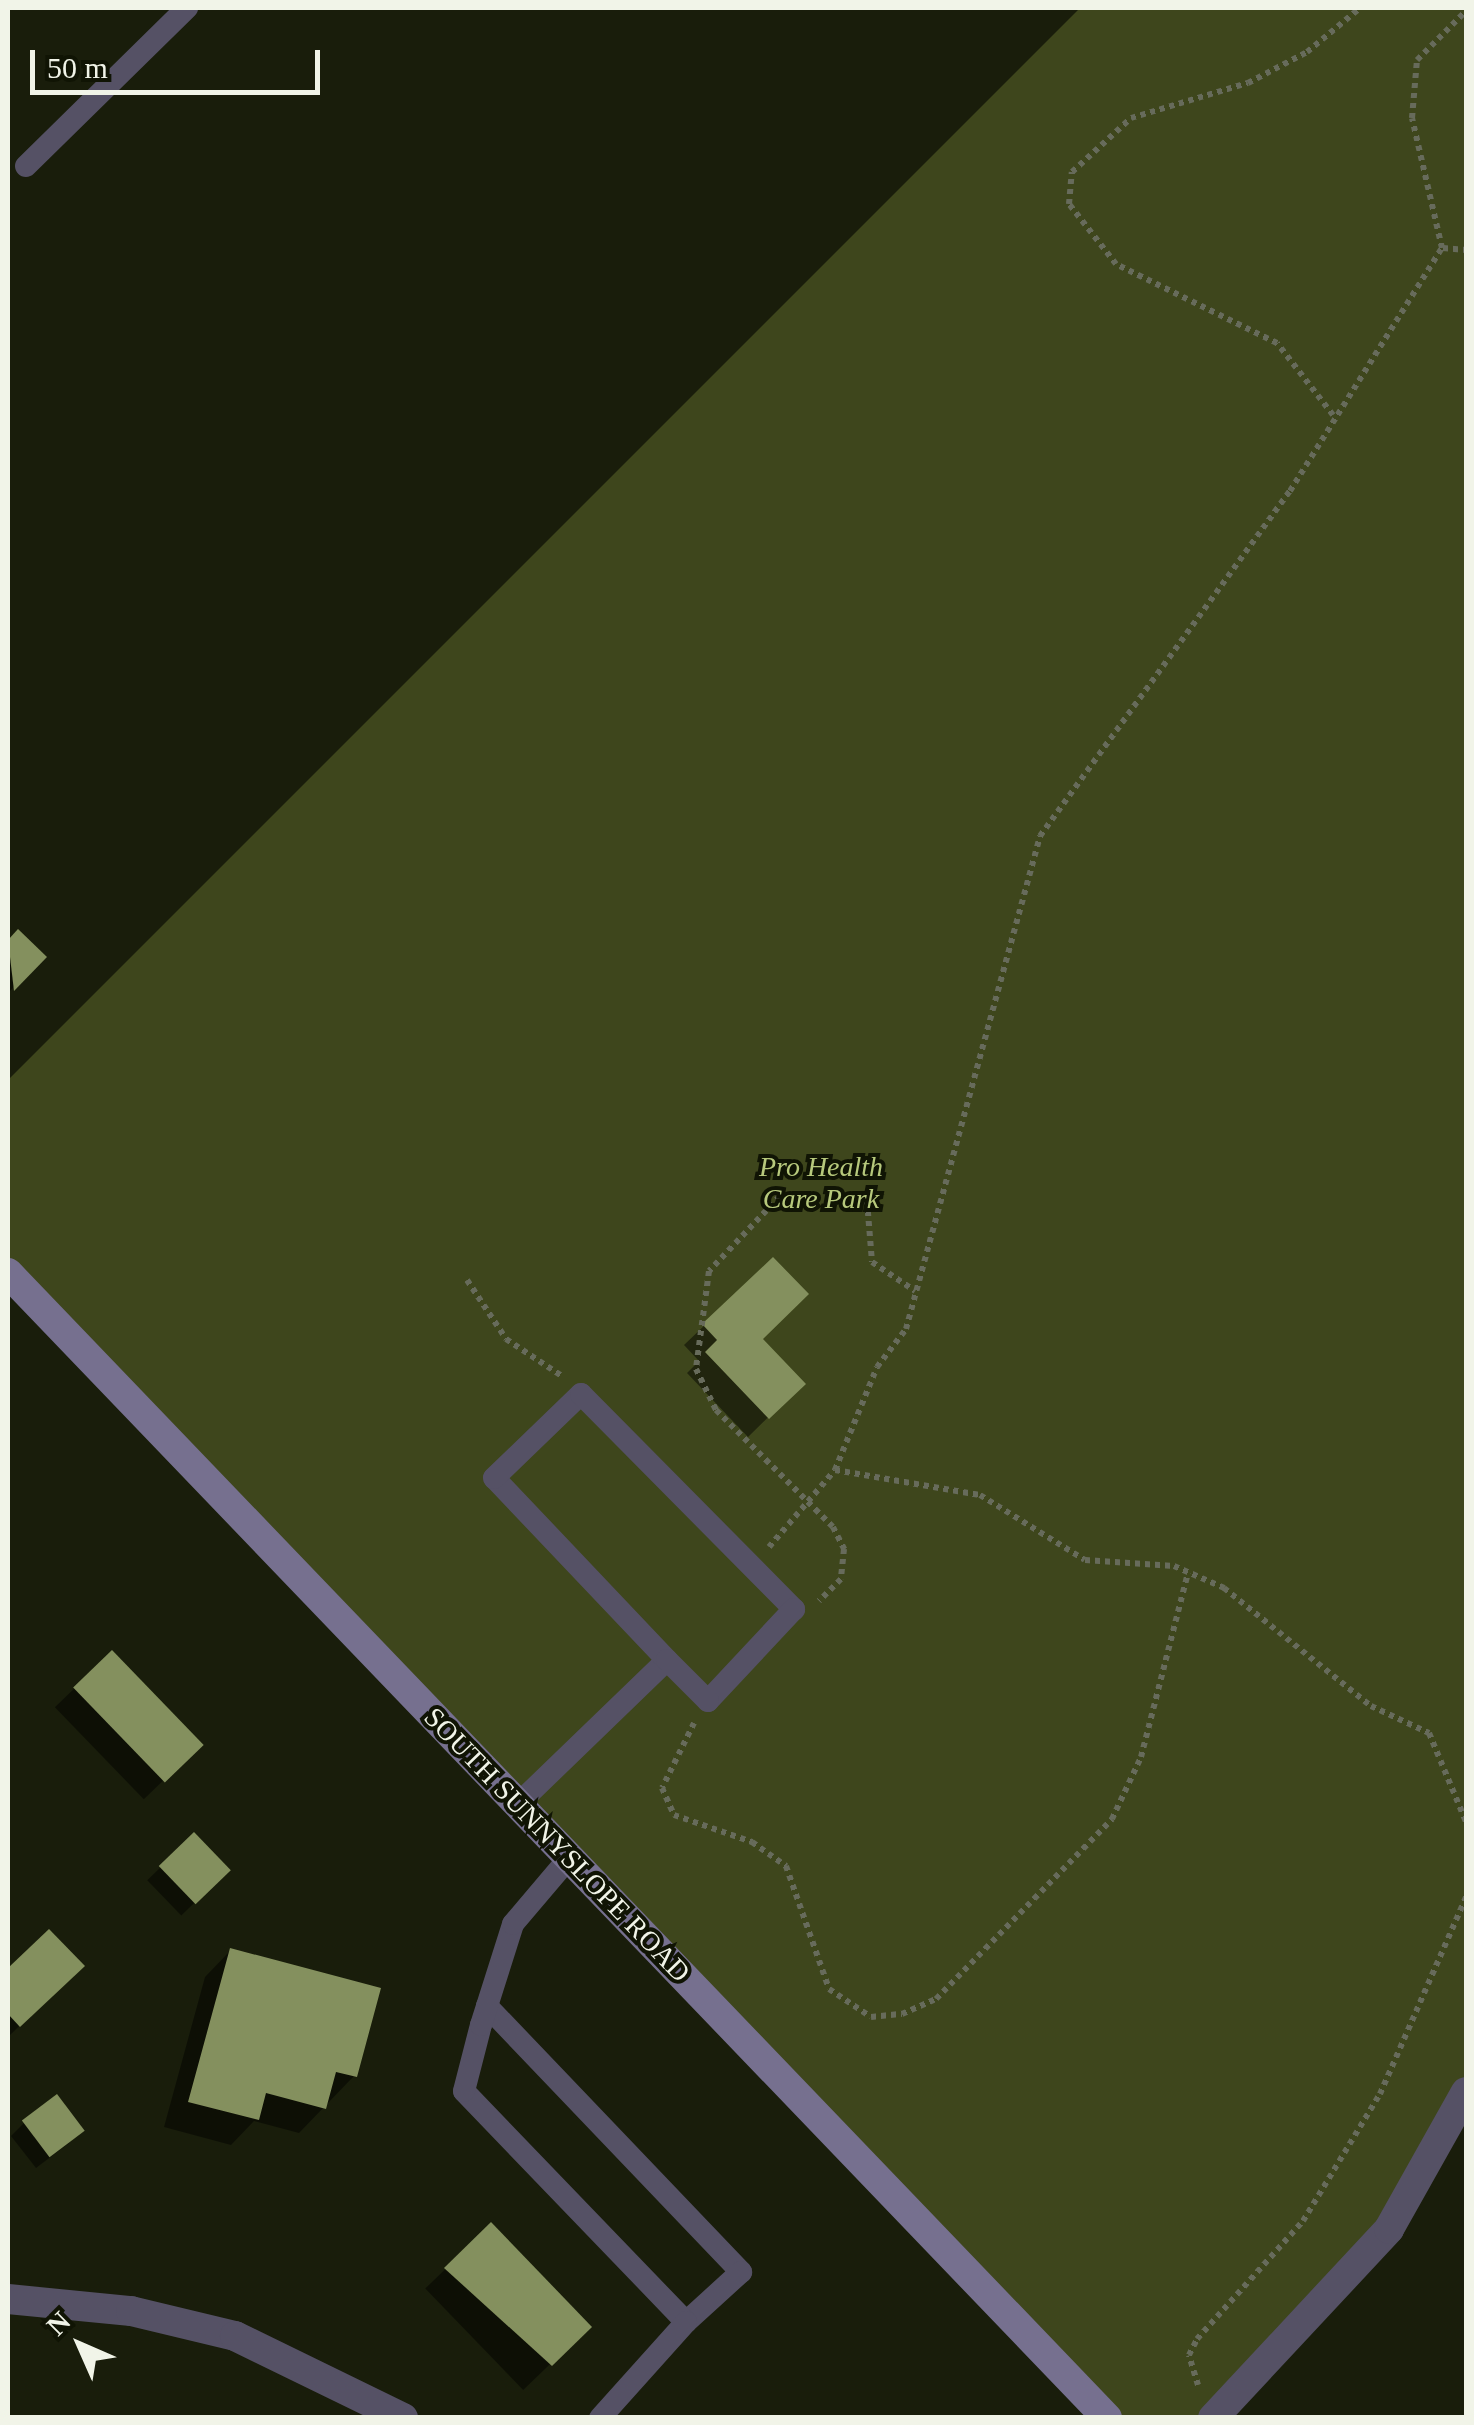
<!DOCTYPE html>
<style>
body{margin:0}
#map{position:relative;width:1474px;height:2425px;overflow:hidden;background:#191d0b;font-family:"Times New Roman",serif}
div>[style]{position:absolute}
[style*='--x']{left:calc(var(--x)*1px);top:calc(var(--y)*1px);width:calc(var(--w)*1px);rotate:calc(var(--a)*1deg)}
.green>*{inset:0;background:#3e461c}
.shadow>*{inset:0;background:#0007;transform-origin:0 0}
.building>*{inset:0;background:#84905e;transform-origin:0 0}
.path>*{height:6px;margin-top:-3px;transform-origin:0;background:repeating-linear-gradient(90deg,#676b5b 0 5px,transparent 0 10px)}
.lane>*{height:22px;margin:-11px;padding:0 11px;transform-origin:11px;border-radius:11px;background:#555165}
.street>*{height:30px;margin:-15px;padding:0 15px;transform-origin:15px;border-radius:15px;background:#555165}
.secondary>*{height:30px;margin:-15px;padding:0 15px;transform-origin:15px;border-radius:15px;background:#76708f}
span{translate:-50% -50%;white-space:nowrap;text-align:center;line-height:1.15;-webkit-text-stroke:8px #101404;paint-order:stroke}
.park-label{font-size:28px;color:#b7c97c;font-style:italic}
.street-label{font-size:28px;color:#f1f4e8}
.frame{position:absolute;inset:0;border:10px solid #f1f4e8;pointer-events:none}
.north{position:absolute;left:30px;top:2295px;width:100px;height:100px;-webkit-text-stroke:8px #101404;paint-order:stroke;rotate:315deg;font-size:28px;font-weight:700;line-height:40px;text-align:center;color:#f1f4e8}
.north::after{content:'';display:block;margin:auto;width:35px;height:45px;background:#f1f4e8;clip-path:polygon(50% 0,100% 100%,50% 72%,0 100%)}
.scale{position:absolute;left:30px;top:50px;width:290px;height:45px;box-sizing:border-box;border:5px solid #f1f4e8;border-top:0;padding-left:12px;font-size:30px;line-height:35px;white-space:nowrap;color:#f1f4e8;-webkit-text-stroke:8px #101404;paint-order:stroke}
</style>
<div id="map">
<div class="green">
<i style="clip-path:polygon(1080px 8px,1466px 8px,1466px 2092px,1389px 2229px,1213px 2417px,1107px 2417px,8px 1273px,8px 1080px)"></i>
</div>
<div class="shadow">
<i style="clip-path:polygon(18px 932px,43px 957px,8px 993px,8px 943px)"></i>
<i style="clip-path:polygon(773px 1260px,759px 1339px,802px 1384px,748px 1437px,687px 1373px,699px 1361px,684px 1345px)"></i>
<i style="left:111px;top:1653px;width:128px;height:78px;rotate:46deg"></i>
<i style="left:194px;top:1835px;width:49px;height:65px;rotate:46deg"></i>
<i style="clip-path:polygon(49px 1932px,81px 1966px,8px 2037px,8px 1972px)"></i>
<i style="clip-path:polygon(230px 1951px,354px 2076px,299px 2133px,254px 2121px,231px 2145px,164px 2127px,205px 1977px)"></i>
<i style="clip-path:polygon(24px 2123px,69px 2143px,36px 2168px,11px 2136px)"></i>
<i style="left:490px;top:2226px;width:141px;height:90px;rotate:46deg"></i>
</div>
<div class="building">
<i style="clip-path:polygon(18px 929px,47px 957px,14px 991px,8px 940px)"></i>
<i style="clip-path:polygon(773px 1257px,809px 1294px,763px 1339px,806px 1384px,769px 1419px,705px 1352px,717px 1340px,702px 1324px)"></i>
<i style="left:112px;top:1650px;width:132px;height:54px;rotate:46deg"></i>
<i style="left:194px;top:1832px;width:53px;height:49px;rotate:46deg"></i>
<i style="clip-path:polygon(49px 1929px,85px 1966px,20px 2027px,8px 2014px,8px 1968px)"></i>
<i style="clip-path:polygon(230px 1948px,381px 1988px,357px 2077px,336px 2072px,326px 2109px,266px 2093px,259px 2120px,188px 2102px)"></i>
<i style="left:57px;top:2094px;width:46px;height:44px;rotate:53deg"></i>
<i style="clip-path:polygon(491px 2222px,592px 2327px,552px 2366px,444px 2268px)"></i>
</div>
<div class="path">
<i style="--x:1443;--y:248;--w:23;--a:5"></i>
<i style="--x:1333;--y:415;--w:91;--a:-127.9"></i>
<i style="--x:1277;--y:343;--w:179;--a:-153.9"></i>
<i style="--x:1116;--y:264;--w:76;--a:-128.1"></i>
<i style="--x:1069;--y:204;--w:32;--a:-85"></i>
<i style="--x:1072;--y:172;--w:80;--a:-42.5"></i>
<i style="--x:1131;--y:118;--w:122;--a:-16.7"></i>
<i style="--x:1248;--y:83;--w:67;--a:-27.7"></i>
<i style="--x:1307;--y:52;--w:69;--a:-39.7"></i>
<i style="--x:780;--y:1196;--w:103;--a:133.4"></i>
<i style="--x:709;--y:1271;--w:99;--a:97.6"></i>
<i style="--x:696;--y:1369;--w:46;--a:64"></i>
<i style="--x:716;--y:1410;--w:165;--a:45"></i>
<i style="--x:833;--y:1527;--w:25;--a:63"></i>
<i style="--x:844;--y:1549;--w:30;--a:96"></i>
<i style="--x:841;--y:1579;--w:31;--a:135"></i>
<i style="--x:867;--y:1201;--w:61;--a:85.3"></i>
<i style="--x:872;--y:1262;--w:52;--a:34"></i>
<i style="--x:467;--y:1280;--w:71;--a:56.5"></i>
<i style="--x:506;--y:1339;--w:67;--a:33.5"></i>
<i style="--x:835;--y:1470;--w:147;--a:9.8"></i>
<i style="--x:980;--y:1495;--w:123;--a:31.8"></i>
<i style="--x:1085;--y:1560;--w:89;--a:3.9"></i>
<i style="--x:1174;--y:1566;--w:55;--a:23.7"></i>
<i style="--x:1224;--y:1588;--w:189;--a:38.8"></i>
<i style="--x:1371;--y:1706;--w:64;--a:25"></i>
<i style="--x:1429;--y:1733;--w:96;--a:67.4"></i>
<i style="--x:769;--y:1547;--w:101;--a:-49.4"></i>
<i style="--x:835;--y:1470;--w:111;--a:-67.8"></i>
<i style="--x:877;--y:1367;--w:48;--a:-52.7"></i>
<i style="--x:906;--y:1329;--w:511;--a:-74.79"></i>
<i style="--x:1040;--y:836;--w:426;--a:-54.1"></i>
<i style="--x:1290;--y:491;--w:287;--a:-58"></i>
<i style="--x:1442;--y:248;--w:133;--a:-103"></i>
<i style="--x:1412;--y:118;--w:58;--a:-85.1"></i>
<i style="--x:1417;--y:60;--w:69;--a:-45"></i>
<i style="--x:694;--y:1723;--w:72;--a:116.2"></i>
<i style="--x:662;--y:1788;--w:30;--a:66"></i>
<i style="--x:674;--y:1815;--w:83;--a:19.1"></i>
<i style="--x:752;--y:1842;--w:42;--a:35.2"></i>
<i style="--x:786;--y:1866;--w:130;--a:70.7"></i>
<i style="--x:829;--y:1989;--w:50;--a:33.7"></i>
<i style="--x:871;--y:2017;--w:31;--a:-6"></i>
<i style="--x:902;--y:2014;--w:37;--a:-24"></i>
<i style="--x:936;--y:1999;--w:252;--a:-45.6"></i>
<i style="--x:1112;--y:1819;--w:68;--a:-64.9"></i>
<i style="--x:1141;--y:1757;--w:190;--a:-75.7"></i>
<i style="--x:1198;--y:2385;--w:31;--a:-107"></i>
<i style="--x:1189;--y:2355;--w:18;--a:-63"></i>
<i style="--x:1197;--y:2339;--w:159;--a:-48.1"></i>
<i style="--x:1303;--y:2221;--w:149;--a:-58.8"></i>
<i style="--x:1380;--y:2094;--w:215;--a:-66.4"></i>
</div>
<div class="lane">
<i style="--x:26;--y:166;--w:226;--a:-44.5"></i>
<i style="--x:518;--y:1804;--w:207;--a:-44"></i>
<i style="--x:667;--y:1660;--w:251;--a:-133.5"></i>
<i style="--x:494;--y:1478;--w:121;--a:-44"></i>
<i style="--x:581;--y:1394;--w:303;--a:45.3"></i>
<i style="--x:794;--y:1609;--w:126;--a:133.1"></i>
<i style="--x:708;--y:1701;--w:58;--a:-135"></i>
<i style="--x:487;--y:2006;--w:368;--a:46.3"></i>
<i style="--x:741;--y:2272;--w:74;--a:137.7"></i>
<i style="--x:686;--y:2322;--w:320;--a:-133.9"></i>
<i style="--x:464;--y:2091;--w:68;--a:-75.6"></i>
<i style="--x:481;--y:2025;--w:106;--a:-72.4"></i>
<i style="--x:513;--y:1924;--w:87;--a:-49.7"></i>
<i style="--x:600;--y:2418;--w:129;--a:-48.1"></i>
</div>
<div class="street">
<i style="--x:8;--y:2299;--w:124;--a:5.6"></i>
<i style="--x:131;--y:2311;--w:107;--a:13.5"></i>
<i style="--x:235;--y:2336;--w:187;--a:26"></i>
<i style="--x:1213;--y:2418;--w:258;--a:-47"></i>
<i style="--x:1389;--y:2229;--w:157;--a:-60.7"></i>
</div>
<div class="secondary">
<i style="--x:8;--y:1273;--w:1587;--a:46.17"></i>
</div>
<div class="park-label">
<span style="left:821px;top:1183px">Pro Health<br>Care Park</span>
</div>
<div class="street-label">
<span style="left:557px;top:1845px;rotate:46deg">SOUTH SUNNYSLOPE ROAD</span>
</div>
<div class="frame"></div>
<div class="north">N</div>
<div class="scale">50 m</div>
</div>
